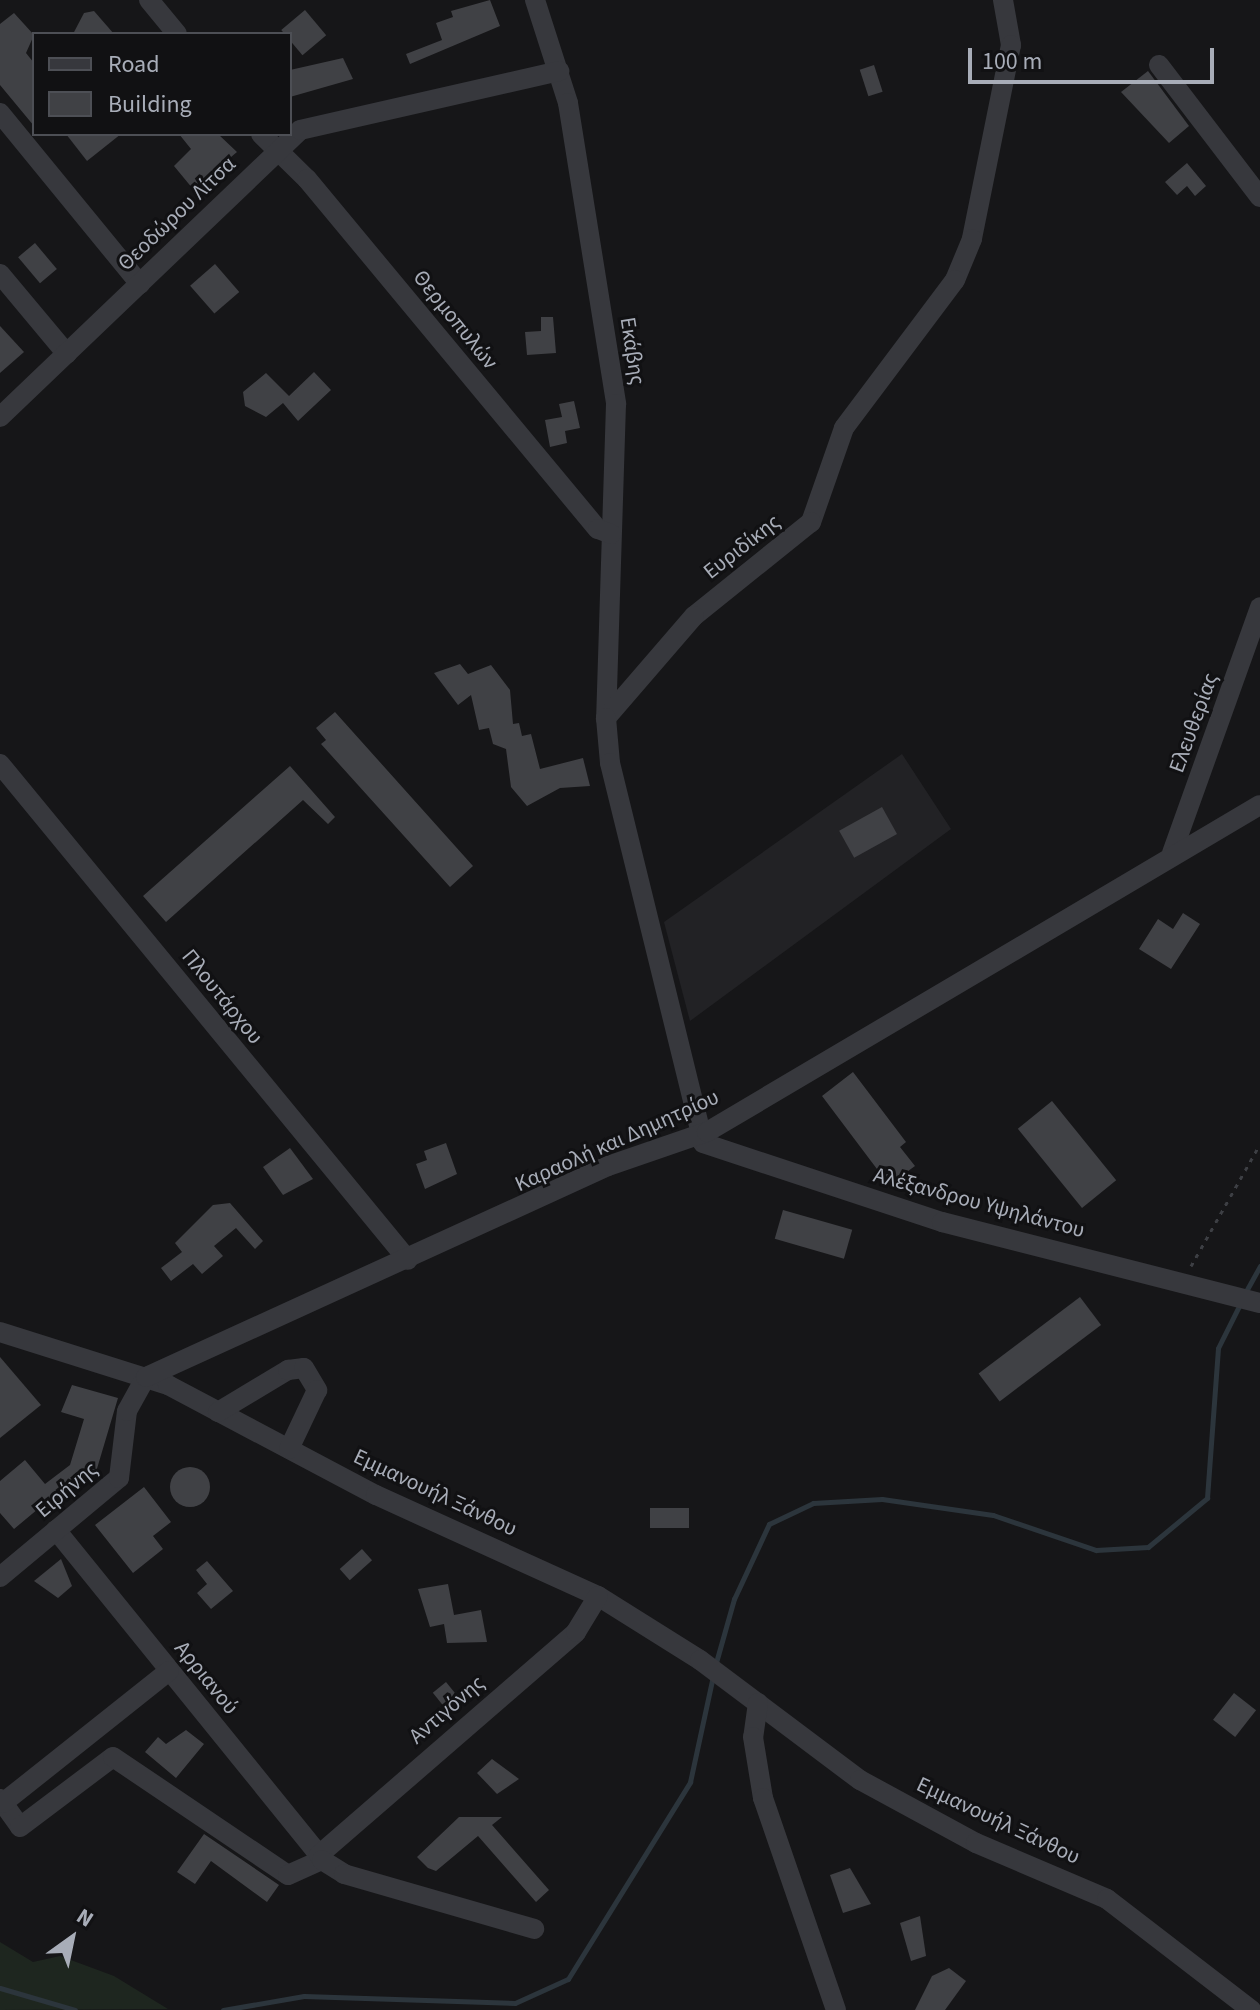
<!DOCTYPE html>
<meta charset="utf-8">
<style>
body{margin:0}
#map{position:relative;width:1260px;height:2010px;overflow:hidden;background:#161618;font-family:"Source Sans 3",sans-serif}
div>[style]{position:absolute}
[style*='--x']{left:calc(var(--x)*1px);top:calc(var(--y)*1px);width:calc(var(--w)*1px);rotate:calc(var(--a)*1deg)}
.built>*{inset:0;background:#222225}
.green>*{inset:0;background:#1e261f}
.stream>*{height:5px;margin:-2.5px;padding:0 2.5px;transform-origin:2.5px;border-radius:2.5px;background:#2c353c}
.building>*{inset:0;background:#404145;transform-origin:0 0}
.round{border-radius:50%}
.path>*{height:3px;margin-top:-1.5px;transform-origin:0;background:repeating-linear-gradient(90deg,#3d3f44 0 4px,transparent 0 10px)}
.minor>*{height:20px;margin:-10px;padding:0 10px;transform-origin:10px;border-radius:10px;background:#37383d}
span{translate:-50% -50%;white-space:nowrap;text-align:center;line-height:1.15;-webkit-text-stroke:6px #111113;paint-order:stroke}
.street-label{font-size:22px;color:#a8adb8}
.legend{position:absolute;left:32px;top:32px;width:260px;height:104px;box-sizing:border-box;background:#111113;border:2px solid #4d4f55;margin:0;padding:10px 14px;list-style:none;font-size:24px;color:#a8adb8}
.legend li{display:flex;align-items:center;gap:16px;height:40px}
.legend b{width:40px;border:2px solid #4d4f55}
.north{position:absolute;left:32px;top:1898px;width:80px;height:80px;-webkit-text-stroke:6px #111113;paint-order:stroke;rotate:33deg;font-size:22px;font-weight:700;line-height:32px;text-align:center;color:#a8adb8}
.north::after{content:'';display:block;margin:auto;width:28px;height:36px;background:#a8adb8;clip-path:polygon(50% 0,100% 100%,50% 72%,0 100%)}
.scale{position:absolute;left:968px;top:48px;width:246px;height:36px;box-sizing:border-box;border:4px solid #a8adb8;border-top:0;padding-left:10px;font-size:24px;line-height:28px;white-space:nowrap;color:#a8adb8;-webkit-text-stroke:6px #111113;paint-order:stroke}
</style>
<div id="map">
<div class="built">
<i style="clip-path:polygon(902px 754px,951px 829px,690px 1021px,664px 922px)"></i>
</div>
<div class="green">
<i style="clip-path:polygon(0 1942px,33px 1962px,60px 1956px,114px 1976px,168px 2009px,0 2010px)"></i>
</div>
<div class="stream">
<i style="--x:1245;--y:1293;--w:31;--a:-61"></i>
<i style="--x:715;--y:1666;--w:70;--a:-74.2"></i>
<i style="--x:734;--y:1599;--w:83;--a:-65"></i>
<i style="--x:769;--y:1524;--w:49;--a:-25.5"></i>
<i style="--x:813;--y:1503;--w:69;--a:-3.3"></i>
<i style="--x:882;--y:1499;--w:112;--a:8.2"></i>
<i style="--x:993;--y:1515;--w:109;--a:18.8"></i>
<i style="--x:1096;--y:1550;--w:52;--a:-3.3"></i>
<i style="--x:1148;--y:1547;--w:77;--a:-39.7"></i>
<i style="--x:1207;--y:1498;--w:150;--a:-85.8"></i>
<i style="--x:1218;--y:1348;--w:51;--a:-63.4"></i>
<i style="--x:0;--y:1988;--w:78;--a:16.3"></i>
<i style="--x:223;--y:2010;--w:82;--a:-9.8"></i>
<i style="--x:304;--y:1996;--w:211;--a:1.9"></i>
<i style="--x:515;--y:2003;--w:58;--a:-24.4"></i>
<i style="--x:568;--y:1979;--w:232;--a:-58.2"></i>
<i style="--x:690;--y:1782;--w:108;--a:-77.8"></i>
</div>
<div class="building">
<i style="clip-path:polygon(490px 0,500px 26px,410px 64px,406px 54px,442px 40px,436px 23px,453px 17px,451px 11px)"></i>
<i style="left:305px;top:10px;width:33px;height:31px;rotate:50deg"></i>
<i style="clip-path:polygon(94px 11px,114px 34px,73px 34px,84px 13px)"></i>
<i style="clip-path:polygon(14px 13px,34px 35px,26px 53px,34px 63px,34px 126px,0 85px,0 24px)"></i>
<i style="clip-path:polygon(343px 58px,353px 79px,290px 97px,290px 70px)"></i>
<i style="left:874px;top:65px;width:28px;height:15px;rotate:72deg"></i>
<i style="clip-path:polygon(1148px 71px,1189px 126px,1169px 143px,1121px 92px)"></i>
<i style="clip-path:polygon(66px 134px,121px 134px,87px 161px)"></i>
<i style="clip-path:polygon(179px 134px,218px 134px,237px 152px,193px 189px,174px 166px,191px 149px)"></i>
<i style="clip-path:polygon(1187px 163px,1206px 186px,1195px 196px,1187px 186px,1177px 195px,1165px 182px)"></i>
<i style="left:35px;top:243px;width:34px;height:22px;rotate:50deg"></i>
<i style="left:215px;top:264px;width:37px;height:33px;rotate:49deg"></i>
<i style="clip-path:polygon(541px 317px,553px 317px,556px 353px,527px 355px,525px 332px,541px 331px)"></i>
<i style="clip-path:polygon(0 326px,24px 352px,0 373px)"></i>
<i style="clip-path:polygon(314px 372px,331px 390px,298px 421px,283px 403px,266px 417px,245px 406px,243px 392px,266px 373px,289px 396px)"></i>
<i style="clip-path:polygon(574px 401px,580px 428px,565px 431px,567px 443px,550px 447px,545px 420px,562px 417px,559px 404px)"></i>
<i style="clip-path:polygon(460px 664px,468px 674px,491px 665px,510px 690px,513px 724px,519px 723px,522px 736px,531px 734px,540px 769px,583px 758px,590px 786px,560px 788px,527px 806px,511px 787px,506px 749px,493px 744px,489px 728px,479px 730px,471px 695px,458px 705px,434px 673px)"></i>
<i style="clip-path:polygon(335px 712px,473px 866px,450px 887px,321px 744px,326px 740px,316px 728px)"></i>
<i style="clip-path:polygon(290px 766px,335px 817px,328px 824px,303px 800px,166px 922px,143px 896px)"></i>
<i style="left:882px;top:807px;width:31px;height:49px;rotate:61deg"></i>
<i style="clip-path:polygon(1183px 913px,1200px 924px,1171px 969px,1139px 949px,1158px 919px,1173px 929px)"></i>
<i style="clip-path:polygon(853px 1072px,906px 1142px,900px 1147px,915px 1166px,889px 1185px,822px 1096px)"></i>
<i style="left:1052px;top:1101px;width:102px;height:44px;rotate:51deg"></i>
<i style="clip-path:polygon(446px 1143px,457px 1174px,425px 1189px,416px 1164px,427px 1160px,424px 1151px)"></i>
<i style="clip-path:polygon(290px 1148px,313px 1179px,283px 1195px,263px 1167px)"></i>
<i style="clip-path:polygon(230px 1203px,263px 1241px,255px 1249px,236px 1228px,214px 1246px,223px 1256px,202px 1274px,193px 1264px,171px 1281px,161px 1268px,182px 1252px,175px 1243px,213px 1205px)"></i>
<i style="left:783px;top:1210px;width:72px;height:30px;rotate:16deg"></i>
<i style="left:1080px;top:1297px;width:35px;height:127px;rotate:53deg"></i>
<i style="clip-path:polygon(0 1357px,41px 1405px,0 1438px)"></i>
<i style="clip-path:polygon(72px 1385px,118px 1398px,96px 1472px,72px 1489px,68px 1484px,14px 1529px,0 1513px,0 1481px,25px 1460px,45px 1484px,70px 1465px,84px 1419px,61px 1412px)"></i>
<i class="round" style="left:170px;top:1467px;width:40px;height:40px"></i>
<i style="clip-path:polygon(144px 1487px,171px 1522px,153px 1536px,163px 1549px,133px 1573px,95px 1525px)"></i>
<i style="left:650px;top:1508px;width:39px;height:20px"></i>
<i style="left:362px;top:1549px;width:15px;height:30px;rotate:48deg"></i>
<i style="clip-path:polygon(61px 1559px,72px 1586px,58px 1598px,34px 1581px)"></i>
<i style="clip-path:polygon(207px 1561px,233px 1591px,211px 1609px,197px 1593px,207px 1584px,196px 1570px)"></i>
<i style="clip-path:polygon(448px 1584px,454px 1615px,481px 1610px,487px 1642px,447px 1643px,444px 1624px,430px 1627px,418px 1589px)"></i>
<i style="left:446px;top:1682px;width:28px;height:17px;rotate:51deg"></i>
<i style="left:1234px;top:1693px;width:28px;height:34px;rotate:38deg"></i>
<i style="clip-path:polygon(186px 1730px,204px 1744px,176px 1778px,145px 1752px,158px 1737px,166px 1744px)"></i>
<i style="clip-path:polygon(492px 1759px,519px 1779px,497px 1794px,477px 1773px)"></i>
<i style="clip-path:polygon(459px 1817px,502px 1817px,492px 1825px,549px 1890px,536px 1902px,478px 1836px,436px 1871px,428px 1868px,417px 1857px)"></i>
<i style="clip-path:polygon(204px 1834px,279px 1885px,267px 1902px,211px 1861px,195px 1884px,177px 1872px)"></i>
<i style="clip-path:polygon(850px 1868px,871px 1904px,843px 1913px,830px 1875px)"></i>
<i style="clip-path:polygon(920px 1916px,926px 1956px,911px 1961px,900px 1923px)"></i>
<i style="clip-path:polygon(949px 1968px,966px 1981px,945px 2010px,915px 2010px,932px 1976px)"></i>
</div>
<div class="path">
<i style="--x:1191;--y:1266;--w:140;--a:-60.5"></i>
</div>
<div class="minor">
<i style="--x:149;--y:0;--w:44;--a:50.5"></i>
<i style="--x:535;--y:0;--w:108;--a:72.2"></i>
<i style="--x:568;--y:103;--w:305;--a:80.9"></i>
<i style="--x:616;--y:404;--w:314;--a:91.8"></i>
<i style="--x:1003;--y:0;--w:46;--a:79.9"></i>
<i style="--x:1011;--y:45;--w:198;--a:101.4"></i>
<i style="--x:972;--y:239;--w:44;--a:112.5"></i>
<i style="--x:955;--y:280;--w:185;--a:126.9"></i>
<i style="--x:844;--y:428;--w:100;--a:109.3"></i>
<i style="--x:811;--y:522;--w:150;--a:141.2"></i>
<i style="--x:694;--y:616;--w:135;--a:130.8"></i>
<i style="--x:606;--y:718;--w:45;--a:84.9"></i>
<i style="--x:610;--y:763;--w:391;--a:76.2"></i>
<i style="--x:703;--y:1143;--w:252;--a:18.3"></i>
<i style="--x:942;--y:1222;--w:328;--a:14.3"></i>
<i style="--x:1159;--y:65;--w:166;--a:52.6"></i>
<i style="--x:0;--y:113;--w:221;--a:50.7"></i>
<i style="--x:261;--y:134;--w:64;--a:44.4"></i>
<i style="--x:307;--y:179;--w:455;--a:50.3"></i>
<i style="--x:598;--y:529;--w:14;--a:21"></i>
<i style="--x:0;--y:274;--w:104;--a:50.1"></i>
<i style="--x:0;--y:417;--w:415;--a:-43.7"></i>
<i style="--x:300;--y:130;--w:266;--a:-12.8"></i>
<i style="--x:0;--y:764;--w:642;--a:50.56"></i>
<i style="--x:1172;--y:853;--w:261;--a:-70.3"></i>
<i style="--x:0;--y:1332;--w:176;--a:17.5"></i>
<i style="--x:168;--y:1385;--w:235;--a:27.9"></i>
<i style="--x:376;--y:1495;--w:244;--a:24.5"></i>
<i style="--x:598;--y:1596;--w:120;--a:32.1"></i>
<i style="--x:700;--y:1660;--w:200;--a:36.9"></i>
<i style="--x:860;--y:1780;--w:132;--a:28.5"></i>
<i style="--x:976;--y:1843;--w:142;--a:23.1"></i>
<i style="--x:1107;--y:1899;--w:182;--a:37.6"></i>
<i style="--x:218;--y:1412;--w:82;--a:-31"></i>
<i style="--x:288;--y:1370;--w:16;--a:-7"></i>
<i style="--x:304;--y:1368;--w:26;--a:59"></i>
<i style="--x:317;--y:1390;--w:65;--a:115.4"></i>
<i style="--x:56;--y:1530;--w:418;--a:51"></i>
<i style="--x:0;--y:1577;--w:155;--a:-39.8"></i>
<i style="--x:119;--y:1478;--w:67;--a:-83.2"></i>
<i style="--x:127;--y:1411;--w:39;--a:-61"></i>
<i style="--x:146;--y:1377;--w:508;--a:-24.55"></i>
<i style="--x:608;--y:1166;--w:105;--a:-19"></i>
<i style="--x:707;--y:1132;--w:642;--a:-30.6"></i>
<i style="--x:758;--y:1703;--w:34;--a:98"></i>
<i style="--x:753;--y:1737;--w:62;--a:80.7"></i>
<i style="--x:763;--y:1798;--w:224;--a:71"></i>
<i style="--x:0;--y:1799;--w:34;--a:54"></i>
<i style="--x:20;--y:1827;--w:116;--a:-37"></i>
<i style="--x:113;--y:1757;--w:211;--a:34"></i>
<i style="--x:288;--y:1875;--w:37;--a:-24"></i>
<i style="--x:322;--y:1860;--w:6;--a:-121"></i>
<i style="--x:3;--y:1803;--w:212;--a:-38.5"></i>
<i style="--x:319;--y:1855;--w:340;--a:-40.9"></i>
<i style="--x:576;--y:1632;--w:42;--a:-58.6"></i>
<i style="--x:322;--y:1860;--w:26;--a:32"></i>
<i style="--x:344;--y:1874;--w:198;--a:16.1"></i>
</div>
<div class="street-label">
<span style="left:177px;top:214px;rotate:-44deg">Θεοδώρου Λίτσα</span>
<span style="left:455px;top:320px;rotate:51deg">Θερμοπυλών</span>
<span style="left:632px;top:351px;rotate:81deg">Εκάβης</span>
<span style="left:742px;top:547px;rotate:-38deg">Ευριδίκης</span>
<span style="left:1194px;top:723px;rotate:-70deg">Ελευθερίας</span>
<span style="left:222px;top:997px;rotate:51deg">Πλουτάρχου</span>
<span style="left:617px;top:1141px;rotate:-24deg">Καραολή και Δημητρίου</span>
<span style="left:979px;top:1203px;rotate:15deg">Αλέξανδρου Υψηλάντου</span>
<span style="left:67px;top:1490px;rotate:-40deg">Ειρήνης</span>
<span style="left:435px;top:1493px;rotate:25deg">Εμμανουήλ Ξάνθου</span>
<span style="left:206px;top:1678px;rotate:51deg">Αρριανού</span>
<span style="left:447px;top:1710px;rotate:-41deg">Αντιγόνης</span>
<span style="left:998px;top:1821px;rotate:25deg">Εμμανουήλ Ξάνθου</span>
</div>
<ul class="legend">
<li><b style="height:10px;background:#37383d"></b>Road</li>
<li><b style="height:22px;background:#404145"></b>Building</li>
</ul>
<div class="north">N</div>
<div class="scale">100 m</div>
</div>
